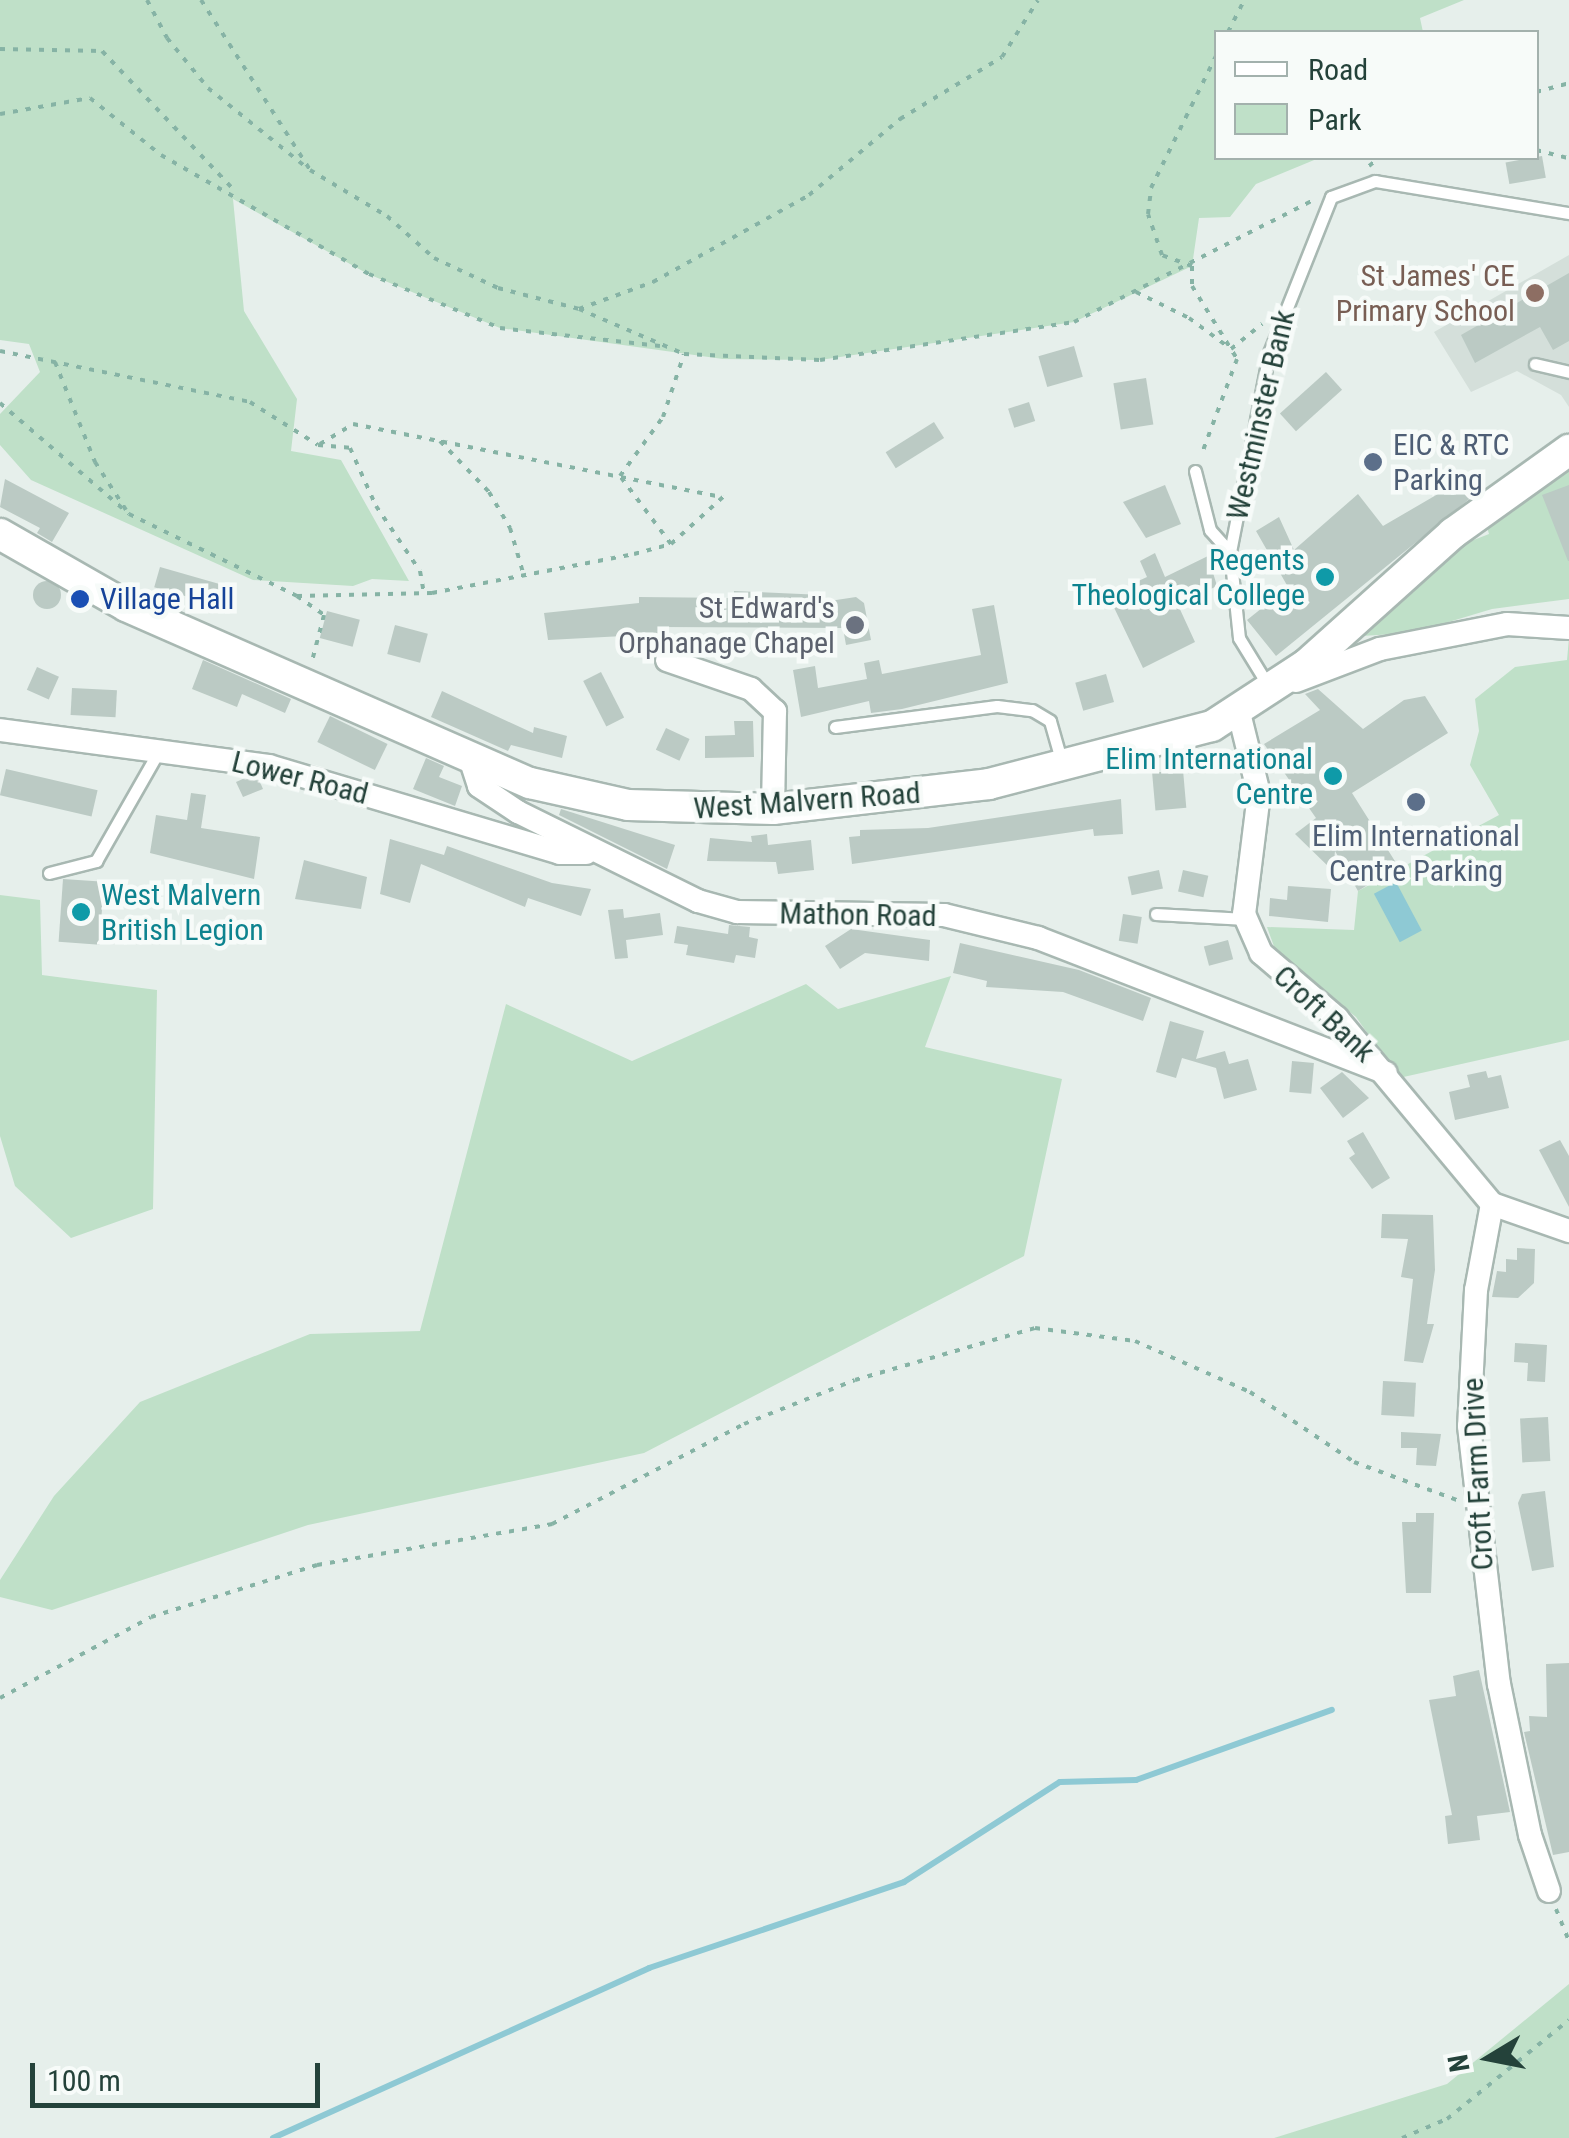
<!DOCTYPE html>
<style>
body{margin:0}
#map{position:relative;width:1569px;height:2138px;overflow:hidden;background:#e6efeb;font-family:"Roboto Condensed",sans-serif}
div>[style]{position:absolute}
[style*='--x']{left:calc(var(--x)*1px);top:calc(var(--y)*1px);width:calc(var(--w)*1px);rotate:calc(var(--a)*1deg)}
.built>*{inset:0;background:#d4dfda}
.green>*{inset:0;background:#bfe0c8}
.water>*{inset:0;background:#8ec9d4;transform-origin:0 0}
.stream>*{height:6px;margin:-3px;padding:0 3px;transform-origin:3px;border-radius:3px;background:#8ec9d4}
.building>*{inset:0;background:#bbcac4;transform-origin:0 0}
.round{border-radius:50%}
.path>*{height:4px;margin-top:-2px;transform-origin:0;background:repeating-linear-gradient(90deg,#86b3a5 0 5px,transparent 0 13px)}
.roads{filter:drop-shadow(2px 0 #a8b8b2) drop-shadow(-2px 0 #a8b8b2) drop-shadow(0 2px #a8b8b2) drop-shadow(0 -2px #a8b8b2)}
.service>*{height:11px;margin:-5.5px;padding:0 5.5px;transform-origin:5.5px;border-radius:5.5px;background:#fff}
.minor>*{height:22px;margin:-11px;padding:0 11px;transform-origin:11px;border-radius:11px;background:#fff}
.secondary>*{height:30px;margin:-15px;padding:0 15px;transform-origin:15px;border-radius:15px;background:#fff}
.dots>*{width:28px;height:28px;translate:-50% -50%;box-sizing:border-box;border:5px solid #f7fbf9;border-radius:50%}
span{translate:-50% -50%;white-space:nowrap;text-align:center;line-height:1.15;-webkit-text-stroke:9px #f7fbf9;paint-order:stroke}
.education-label{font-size:30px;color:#785e54}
.right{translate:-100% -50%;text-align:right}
.street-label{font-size:30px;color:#24423a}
.service-label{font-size:30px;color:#4e5e75}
.left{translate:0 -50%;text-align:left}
.culture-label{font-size:30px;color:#0d838f}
.transit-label{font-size:30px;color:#164399}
.worship-label{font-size:30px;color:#5b616d}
.legend{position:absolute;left:1214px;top:30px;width:325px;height:130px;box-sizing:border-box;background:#f7fbf9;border:2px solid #a3b1ad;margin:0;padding:12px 18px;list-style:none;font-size:30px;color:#24423a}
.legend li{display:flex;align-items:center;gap:20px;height:50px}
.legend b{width:50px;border:2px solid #a3b1ad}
.north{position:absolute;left:1439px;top:2008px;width:100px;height:100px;-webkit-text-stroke:8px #f7fbf9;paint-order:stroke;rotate:260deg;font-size:28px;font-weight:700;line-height:40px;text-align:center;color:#24423a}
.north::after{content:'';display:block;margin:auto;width:35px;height:45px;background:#24423a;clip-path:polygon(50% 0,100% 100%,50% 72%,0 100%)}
.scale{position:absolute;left:30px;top:2063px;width:290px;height:45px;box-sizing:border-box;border:5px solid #24423a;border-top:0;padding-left:12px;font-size:30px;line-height:35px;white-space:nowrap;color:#24423a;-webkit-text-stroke:8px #f7fbf9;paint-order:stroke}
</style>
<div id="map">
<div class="built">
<i style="clip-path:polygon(1569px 255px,1569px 407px,1561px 395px,1517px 371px,1471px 392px,1434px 332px)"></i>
</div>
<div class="green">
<i style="clip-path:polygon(0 0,1464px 0,1420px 18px,1423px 32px,1216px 32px,1216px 158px,1319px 158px,1256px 184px,1230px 217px,1199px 218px,1192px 266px,1074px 322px,820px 360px,723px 359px,500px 328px,368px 274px,233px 199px,244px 311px,297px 399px,291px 451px,341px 460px,409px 581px,372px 579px,353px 586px,253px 580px,31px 480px,0 445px,0 414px,40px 372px,29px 344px,0 340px)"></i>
<i style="clip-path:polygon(1569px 462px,1569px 599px,1492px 609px,1412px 633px,1361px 636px,1448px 550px,1489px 534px,1485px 520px)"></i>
<i style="clip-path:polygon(1569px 638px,1569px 1040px,1399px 1078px,1356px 1017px,1276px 952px,1267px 927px,1354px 930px,1358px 891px,1499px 815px,1470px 765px,1479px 731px,1475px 699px,1515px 667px,1567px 660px)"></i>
<i style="clip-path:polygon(0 895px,40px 900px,42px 975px,157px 990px,153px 1209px,71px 1238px,15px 1186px,0 1136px)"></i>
<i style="clip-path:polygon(951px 976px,925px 1047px,1062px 1079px,1024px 1256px,644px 1453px,308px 1525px,52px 1610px,0 1597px,0 1580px,54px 1496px,140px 1402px,310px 1334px,420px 1331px,506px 1004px,632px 1061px,806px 984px,838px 1009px)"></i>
<i style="clip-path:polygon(1569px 1984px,1569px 2138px,1274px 2138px,1447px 2084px)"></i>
</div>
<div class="water">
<i style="left:1396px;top:882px;width:55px;height:25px;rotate:62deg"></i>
</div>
<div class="stream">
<i style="--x:273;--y:2138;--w:413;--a:-24.3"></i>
<i style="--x:649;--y:1968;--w:269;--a:-18.6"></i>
<i style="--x:904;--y:1882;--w:185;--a:-32.7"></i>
<i style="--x:1060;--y:1782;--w:76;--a:-1.5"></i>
<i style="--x:1136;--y:1780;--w:208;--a:-19.7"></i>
</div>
<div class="building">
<i style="left:1542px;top:156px;width:22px;height:37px;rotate:80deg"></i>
<i style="clip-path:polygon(1569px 273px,1569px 341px,1553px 350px,1540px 327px,1475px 363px,1461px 335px)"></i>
<i style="left:1074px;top:346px;width:32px;height:37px;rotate:74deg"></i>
<i style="left:1326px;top:372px;width:24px;height:62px;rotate:48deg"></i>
<i style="left:1146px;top:378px;width:47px;height:33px;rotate:81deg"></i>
<i style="left:1029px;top:402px;width:20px;height:22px;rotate:72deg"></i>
<i style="left:934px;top:422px;width:19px;height:57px;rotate:58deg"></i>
<i style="clip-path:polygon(5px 479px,69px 513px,52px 542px,37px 533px,40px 528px,0 507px)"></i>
<i style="clip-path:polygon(1462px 480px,1473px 496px,1276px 656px,1247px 620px,1288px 587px,1256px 531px,1279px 517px,1294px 550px,1358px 494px,1383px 526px)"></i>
<i style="clip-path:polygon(1165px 485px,1181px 524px,1146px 538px,1123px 502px)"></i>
<i style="clip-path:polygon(1569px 485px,1569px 561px,1568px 561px,1542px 495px)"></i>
<i style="clip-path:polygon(1155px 553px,1165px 577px,1208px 556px,1217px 586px,1178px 605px,1195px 642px,1143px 668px,1108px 595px,1147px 577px,1140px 561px)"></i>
<i style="left:160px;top:567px;width:70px;height:21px;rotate:16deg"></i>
<i class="round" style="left:33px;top:581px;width:28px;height:28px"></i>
<i style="clip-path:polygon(734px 591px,823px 595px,823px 602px,856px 597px,864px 603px,871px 640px,846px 645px,843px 628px,661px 627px,661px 634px,548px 640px,544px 613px,639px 603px,639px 597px,734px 598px)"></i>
<i style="clip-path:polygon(994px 605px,1008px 683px,902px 709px,871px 713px,869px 701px,801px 717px,793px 670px,815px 666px,818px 688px,867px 679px,864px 663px,879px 660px,882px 674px,981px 655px,972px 609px)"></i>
<i style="left:327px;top:611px;width:34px;height:28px;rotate:15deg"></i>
<i style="left:395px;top:625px;width:34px;height:30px;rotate:15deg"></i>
<i style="clip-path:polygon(203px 660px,291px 699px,285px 713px,242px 694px,237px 707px,192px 689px)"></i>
<i style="left:37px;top:667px;width:24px;height:25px;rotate:24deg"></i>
<i style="left:601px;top:672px;width:51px;height:20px;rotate:63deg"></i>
<i style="left:1106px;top:674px;width:29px;height:32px;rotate:74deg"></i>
<i style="left:72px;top:688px;width:45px;height:27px;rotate:3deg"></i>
<i style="clip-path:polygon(1318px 689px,1363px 729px,1404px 700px,1425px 696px,1448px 733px,1352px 793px,1398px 866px,1358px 891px,1335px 851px,1333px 871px,1295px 834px,1316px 818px,1264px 744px,1320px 710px,1305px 694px)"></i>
<i style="clip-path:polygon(442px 691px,533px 733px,534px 727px,567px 736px,562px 758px,511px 745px,508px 751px,431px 717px)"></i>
<i style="left:330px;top:716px;width:64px;height:29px;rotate:26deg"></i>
<i style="clip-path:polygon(734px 721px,753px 721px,754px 757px,705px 758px,705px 736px,735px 735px)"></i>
<i style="left:666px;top:728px;width:26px;height:24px;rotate:25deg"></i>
<i style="clip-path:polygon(426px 758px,444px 766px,439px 777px,462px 786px,455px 806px,413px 789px)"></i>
<i style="left:6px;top:769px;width:94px;height:27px;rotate:13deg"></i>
<i style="left:1183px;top:770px;width:38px;height:31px;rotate:85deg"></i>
<i style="clip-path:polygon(245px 778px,259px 780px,263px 789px,243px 797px,236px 782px)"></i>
<i style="clip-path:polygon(191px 793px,206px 795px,201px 828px,260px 837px,254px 879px,150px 853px,156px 815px,187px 820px)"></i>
<i style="clip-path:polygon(1121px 799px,1123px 834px,1094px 836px,1093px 829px,852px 864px,849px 837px,860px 836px,860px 830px,928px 828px)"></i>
<i style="clip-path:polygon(561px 809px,675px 845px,667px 869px,559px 815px)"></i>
<i style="clip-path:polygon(767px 834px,768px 845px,811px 840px,814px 870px,778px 874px,776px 862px,707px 861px,710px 838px,752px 842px,751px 836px)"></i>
<i style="clip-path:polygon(390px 839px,444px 855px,447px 846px,552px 883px,591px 889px,581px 916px,528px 898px,525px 907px,421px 864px,410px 903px,380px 894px)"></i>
<i style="clip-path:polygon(304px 860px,367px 877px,361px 909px,295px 899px)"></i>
<i style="left:1159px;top:870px;width:19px;height:32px;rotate:78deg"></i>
<i style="left:1183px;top:870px;width:26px;height:22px;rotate:13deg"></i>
<i style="left:63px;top:879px;width:41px;height:63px;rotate:4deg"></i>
<i style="clip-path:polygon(1288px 886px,1331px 889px,1328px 922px,1269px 916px,1270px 898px,1287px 900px)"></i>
<i style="clip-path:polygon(623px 909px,624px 918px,660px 913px,663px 935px,626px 940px,628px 958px,615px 959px,608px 910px)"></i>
<i style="left:1123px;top:914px;width:19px;height:27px;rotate:9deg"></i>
<i style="clip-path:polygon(729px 925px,750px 927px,749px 937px,758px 939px,755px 958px,736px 955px,734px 963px,686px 955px,688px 945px,674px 943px,677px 926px,728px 934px)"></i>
<i style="clip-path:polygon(851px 929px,930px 940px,929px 961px,865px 953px,840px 969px,825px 946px)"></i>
<i style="left:1228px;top:940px;width:20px;height:25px;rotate:75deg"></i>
<i style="clip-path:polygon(960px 943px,1079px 970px,1151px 998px,1143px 1021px,1063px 992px,986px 987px,987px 981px,953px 973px)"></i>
<i style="clip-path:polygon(1170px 1021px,1204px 1031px,1196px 1059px,1225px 1051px,1229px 1064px,1248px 1059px,1257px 1090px,1224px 1099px,1216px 1068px,1182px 1058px,1176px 1078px,1156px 1072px)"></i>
<i style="left:1292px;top:1061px;width:22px;height:31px;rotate:5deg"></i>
<i style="clip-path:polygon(1486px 1071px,1488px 1078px,1501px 1075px,1509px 1108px,1455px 1120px,1449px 1092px,1470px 1087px,1467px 1075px)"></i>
<i style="clip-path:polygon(1342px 1072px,1369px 1098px,1343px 1118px,1320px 1088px)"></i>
<i style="clip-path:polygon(1363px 1132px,1390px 1178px,1372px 1189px,1349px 1158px,1355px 1154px,1347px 1141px)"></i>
<i style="clip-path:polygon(1560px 1140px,1569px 1156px,1569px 1207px,1539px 1150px)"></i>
<i style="clip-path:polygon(1382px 1214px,1433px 1215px,1435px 1270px,1427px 1324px,1434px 1324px,1423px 1363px,1404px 1361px,1413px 1279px,1401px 1277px,1408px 1239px,1381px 1238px)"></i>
<i style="clip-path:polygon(1517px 1248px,1535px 1249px,1534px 1283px,1518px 1298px,1492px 1297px,1497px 1271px,1506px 1272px,1506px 1259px,1517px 1260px)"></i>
<i style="clip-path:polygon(1515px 1343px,1547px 1345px,1545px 1382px,1527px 1381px,1528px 1363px,1514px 1362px)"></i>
<i style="left:1383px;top:1381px;width:33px;height:34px;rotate:3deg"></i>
<i style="left:1548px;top:1417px;width:44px;height:28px;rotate:87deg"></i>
<i style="clip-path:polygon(1401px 1432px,1441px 1434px,1436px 1466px,1416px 1465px,1417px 1448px,1401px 1448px)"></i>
<i style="clip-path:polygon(1545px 1491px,1554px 1567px,1532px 1571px,1518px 1503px,1522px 1494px)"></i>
<i style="clip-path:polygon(1416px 1513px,1434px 1513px,1431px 1593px,1406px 1593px,1402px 1522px,1416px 1522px)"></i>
<i style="clip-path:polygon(1569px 1663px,1569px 1852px,1553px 1855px,1524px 1732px,1530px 1731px,1529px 1716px,1547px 1717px,1546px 1664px)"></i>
<i style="clip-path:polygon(1479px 1670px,1510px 1812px,1477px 1816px,1480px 1840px,1448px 1844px,1445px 1816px,1452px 1815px,1429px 1700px,1456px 1696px,1453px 1676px)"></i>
</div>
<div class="path">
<i style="--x:147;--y:0;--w:43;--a:62.2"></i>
<i style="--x:167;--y:38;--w:65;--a:50.6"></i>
<i style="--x:208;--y:88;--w:127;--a:38.9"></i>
<i style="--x:201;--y:0;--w:202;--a:57.3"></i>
<i style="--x:310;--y:170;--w:90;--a:30.9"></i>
<i style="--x:387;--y:216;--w:63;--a:41.8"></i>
<i style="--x:434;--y:258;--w:71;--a:25.1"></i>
<i style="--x:498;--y:288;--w:84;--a:14.5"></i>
<i style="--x:579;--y:309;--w:79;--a:-20"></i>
<i style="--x:653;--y:282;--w:179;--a:-29.1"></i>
<i style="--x:809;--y:195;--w:119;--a:-39.9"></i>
<i style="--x:900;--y:119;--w:119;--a:-31.3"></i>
<i style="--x:1002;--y:57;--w:67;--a:-57.7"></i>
<i style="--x:1228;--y:32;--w:36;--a:-63"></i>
<i style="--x:0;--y:49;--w:102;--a:1.1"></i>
<i style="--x:102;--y:51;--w:193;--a:46.5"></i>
<i style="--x:1536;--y:92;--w:34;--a:-15"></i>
<i style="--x:0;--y:114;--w:91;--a:-10.1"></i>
<i style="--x:90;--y:98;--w:91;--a:38.8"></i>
<i style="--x:161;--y:155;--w:240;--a:29.8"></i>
<i style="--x:369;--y:274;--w:142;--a:22.4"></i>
<i style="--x:500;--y:328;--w:161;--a:6.4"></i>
<i style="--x:1536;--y:150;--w:34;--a:14"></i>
<i style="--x:1369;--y:166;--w:13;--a:-39"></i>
<i style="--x:1192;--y:266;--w:32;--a:-160"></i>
<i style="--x:1162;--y:255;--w:43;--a:-108.9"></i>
<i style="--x:1148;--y:214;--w:26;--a:-83"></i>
<i style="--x:1151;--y:188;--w:147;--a:-63.8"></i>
<i style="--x:1192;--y:266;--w:20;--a:90"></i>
<i style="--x:1192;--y:286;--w:86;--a:58.3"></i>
<i style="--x:1237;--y:359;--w:103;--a:110.4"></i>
<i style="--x:1136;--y:292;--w:59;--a:26.1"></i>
<i style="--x:1189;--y:318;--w:47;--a:36.4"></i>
<i style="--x:579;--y:309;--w:114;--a:23.2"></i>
<i style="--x:684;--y:354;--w:136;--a:2.5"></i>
<i style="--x:820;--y:360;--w:257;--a:-8.5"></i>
<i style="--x:1074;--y:322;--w:271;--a:-27"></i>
<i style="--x:1231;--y:349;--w:40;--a:-39"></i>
<i style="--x:0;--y:351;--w:255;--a:11.5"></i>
<i style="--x:250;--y:402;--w:80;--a:32.3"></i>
<i style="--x:318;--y:445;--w:32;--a:5"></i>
<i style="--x:350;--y:448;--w:64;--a:65.9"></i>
<i style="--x:376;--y:506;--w:78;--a:55.9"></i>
<i style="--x:420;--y:571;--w:22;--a:80"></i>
<i style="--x:55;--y:362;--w:108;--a:68.2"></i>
<i style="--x:95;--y:462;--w:57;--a:57.1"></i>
<i style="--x:0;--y:403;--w:170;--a:40.7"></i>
<i style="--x:129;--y:514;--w:187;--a:26"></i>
<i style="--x:297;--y:596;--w:135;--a:-1.3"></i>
<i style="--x:432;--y:593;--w:206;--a:-10.9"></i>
<i style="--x:634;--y:554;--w:38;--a:-15"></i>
<i style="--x:671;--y:544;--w:70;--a:-42.1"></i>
<i style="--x:440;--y:441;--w:71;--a:46.1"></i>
<i style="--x:489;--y:492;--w:42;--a:59.7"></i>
<i style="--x:510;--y:528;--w:50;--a:73.7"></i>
<i style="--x:320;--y:444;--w:39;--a:-31"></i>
<i style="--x:353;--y:424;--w:377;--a:11.2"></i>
<i style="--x:671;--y:544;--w:85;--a:-126.9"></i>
<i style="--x:620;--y:476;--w:73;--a:-53.9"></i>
<i style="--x:663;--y:417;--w:66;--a:-71.6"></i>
<i style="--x:297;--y:596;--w:33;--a:35"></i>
<i style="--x:324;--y:615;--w:48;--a:104.6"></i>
<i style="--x:0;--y:1698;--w:171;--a:-28.2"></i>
<i style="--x:151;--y:1617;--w:174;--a:-17.4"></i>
<i style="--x:317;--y:1565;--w:239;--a:-9.9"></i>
<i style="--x:552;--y:1524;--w:216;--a:-27.5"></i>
<i style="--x:744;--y:1424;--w:119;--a:-21.6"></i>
<i style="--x:855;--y:1380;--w:187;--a:-16.1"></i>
<i style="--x:1035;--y:1328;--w:101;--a:7.4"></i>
<i style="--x:1135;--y:1341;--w:126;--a:23.9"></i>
<i style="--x:1250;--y:1392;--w:125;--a:33.9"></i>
<i style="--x:1354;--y:1462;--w:110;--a:20.3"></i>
<i style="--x:1556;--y:1909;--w:35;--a:68"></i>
<i style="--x:1402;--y:2138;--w:49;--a:-22.9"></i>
<i style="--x:1447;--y:2119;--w:157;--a:-39.1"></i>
</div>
<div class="roads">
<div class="service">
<i style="--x:1535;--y:364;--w:35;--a:13"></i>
<i style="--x:1195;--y:471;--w:61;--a:75.7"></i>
<i style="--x:1210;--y:530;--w:30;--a:48"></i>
<i style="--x:1269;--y:687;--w:57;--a:-121.5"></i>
<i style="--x:1239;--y:638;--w:86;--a:-96"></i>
<i style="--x:1230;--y:552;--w:203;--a:-78.9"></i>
<i style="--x:1269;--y:353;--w:168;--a:-68.3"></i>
<i style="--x:1331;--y:197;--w:47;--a:-20"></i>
<i style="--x:1375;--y:181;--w:197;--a:9.4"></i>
<i style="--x:835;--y:727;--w:163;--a:-7.4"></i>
<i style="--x:997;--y:706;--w:35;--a:7"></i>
<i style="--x:1032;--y:710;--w:21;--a:31"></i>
<i style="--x:1050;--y:721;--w:44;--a:74.1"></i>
<i style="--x:49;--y:873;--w:49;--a:-14.3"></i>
<i style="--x:96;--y:861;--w:129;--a:-60.3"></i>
<i style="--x:1156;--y:914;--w:89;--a:3.2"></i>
</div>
<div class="minor">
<i style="--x:667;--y:660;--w:89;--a:19"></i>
<i style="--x:751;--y:689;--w:33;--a:43"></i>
<i style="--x:775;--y:711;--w:98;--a:91.2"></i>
<i style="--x:1296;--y:681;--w:90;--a:-20.9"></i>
<i style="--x:1380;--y:649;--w:129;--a:-11.1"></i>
<i style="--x:1507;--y:624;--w:62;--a:3.7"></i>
<i style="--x:1239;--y:713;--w:83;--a:76.1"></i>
<i style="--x:1259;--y:794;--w:121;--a:97.1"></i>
<i style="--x:1244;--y:914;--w:43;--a:66.4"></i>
<i style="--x:1261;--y:953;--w:100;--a:40.5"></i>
<i style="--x:1337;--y:1018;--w:242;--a:50.2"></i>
<i style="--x:1492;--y:1204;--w:82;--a:19.3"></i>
<i style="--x:0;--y:730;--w:271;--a:7.6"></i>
<i style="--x:269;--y:766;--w:304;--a:16.6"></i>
<i style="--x:560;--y:853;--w:26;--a:0"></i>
<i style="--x:471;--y:761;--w:26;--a:72"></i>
<i style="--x:479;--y:786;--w:47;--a:33.7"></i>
<i style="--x:518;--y:812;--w:201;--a:26.3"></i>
<i style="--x:698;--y:901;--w:41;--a:15.8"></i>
<i style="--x:737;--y:912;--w:207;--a:0.8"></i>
<i style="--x:944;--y:915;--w:97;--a:13.7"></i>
<i style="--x:1038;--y:938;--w:373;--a:21.2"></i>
<i style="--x:1492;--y:1204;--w:87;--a:100.5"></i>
<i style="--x:1476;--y:1290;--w:136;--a:92.9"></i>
<i style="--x:1469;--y:1426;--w:260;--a:83.4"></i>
<i style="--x:1499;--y:1684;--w:154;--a:78.4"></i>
<i style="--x:1530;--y:1835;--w:59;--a:71.3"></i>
</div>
<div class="secondary">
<i style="--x:0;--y:534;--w:145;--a:29.7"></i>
<i style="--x:126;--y:606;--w:441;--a:23.7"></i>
<i style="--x:530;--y:783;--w:100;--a:12.7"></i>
<i style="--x:628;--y:805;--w:145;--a:1.6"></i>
<i style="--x:773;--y:809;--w:217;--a:-6.6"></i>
<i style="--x:989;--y:784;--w:230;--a:-14.6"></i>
<i style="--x:1212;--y:726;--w:113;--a:-33.1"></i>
<i style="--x:1307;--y:664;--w:196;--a:-41.9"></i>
<i style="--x:1453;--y:533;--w:143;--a:-35.6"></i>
</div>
</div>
<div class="dots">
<i style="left:1535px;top:293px;background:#8d6e63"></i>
<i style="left:1373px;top:462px;background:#5c6f8a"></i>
<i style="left:1325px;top:577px;background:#0f9aa8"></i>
<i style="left:80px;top:599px;background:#1a4fb4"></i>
<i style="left:855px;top:625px;background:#6b7280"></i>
<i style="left:1333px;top:776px;background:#0f9aa8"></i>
<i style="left:1416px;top:802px;background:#5c6f8a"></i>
<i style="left:81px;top:912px;background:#0f9aa8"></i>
</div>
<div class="education-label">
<span class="right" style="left:1515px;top:293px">St James' CE<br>Primary School</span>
</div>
<div class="street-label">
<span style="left:1261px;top:415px;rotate:-77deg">Westminster Bank</span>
<span style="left:300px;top:778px;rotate:14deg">Lower Road</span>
<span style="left:807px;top:801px;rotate:-4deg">West Malvern Road</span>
<span style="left:858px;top:915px;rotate:1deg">Mathon Road</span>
<span style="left:1324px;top:1014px;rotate:43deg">Croft Bank</span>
<span style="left:1478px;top:1474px;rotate:-93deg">Croft Farm Drive</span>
</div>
<div class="service-label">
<span class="left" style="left:1393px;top:462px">EIC &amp; RTC<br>Parking</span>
<span style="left:1416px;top:853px">Elim International<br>Centre Parking</span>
</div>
<div class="culture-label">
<span class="right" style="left:1305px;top:577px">Regents<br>Theological College</span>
<span class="right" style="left:1313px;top:776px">Elim International<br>Centre</span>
<span class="left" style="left:101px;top:912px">West Malvern<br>British Legion</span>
</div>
<div class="transit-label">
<span class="left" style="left:100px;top:599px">Village Hall</span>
</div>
<div class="worship-label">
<span class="right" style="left:835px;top:625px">St Edward's<br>Orphanage Chapel</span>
</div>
<ul class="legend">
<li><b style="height:12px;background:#fff"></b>Road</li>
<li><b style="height:28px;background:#bfe0c8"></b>Park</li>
</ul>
<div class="north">N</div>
<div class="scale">100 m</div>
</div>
